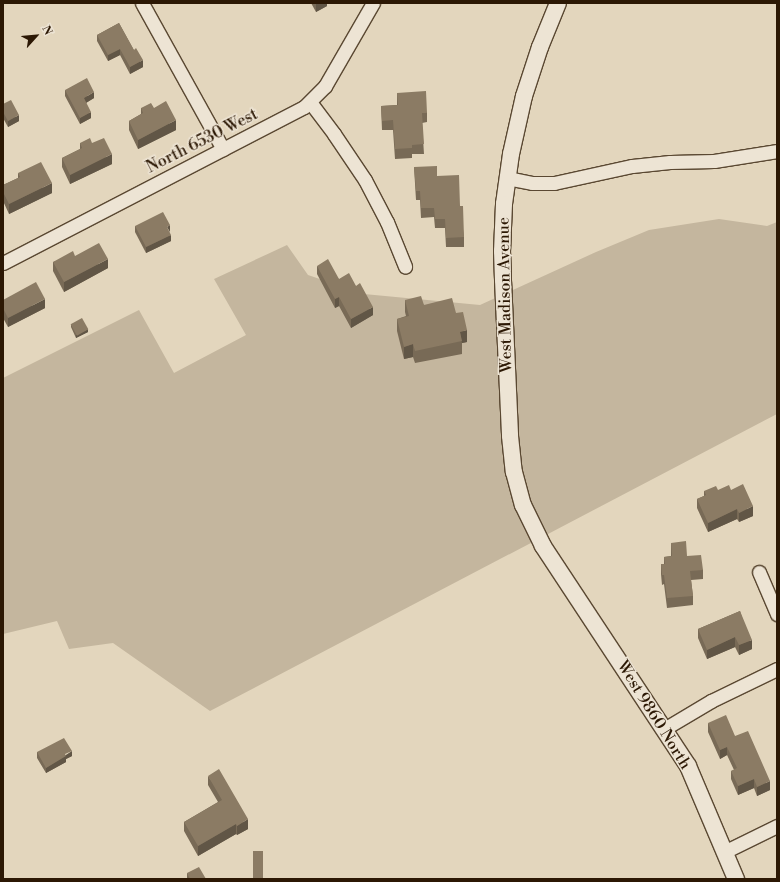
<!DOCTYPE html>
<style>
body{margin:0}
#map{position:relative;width:780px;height:882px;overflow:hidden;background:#e3d6bd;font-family:"Libre Bodoni",serif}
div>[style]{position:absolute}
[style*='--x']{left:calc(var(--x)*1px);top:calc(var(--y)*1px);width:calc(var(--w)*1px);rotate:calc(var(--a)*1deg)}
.green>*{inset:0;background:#c4b69e}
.roads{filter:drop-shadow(1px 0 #5a4832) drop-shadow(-1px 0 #5a4832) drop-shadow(0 1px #5a4832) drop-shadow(0 -1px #5a4832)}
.minor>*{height:13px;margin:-6.5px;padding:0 6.5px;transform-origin:6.5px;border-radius:6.5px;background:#ede4d4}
.tertiary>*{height:16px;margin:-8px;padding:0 8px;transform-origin:8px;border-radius:8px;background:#ede4d4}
.wall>*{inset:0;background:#786a56;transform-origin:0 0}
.shaded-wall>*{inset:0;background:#615646}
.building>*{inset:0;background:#8b7b64;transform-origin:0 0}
span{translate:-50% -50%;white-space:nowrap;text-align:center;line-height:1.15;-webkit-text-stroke:3px #ede4d4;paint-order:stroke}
.street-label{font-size:16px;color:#2c1804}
.frame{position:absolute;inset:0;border:4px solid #2c1804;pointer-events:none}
.north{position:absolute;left:16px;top:16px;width:40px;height:40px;-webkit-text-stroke:3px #ede4d4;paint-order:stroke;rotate:63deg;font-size:11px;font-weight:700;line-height:16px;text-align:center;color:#2c1804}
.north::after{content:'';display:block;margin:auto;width:14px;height:18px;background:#2c1804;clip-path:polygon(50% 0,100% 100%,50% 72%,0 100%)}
</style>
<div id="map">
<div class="green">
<i style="clip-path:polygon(719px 219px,767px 226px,777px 222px,777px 414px,210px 711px,113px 643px,69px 649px,57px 621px,3px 634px,3px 378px,139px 310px,174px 373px,246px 335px,214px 279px,287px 245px,308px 275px,364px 294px,480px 305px,596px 252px,649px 230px)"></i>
</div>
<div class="roads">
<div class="minor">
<i style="--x:142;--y:3;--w:167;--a:61"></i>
<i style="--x:310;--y:102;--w:40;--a:53"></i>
<i style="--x:334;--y:134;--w:55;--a:56"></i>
<i style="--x:365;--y:180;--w:47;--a:62.4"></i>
<i style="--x:387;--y:222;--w:48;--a:67.8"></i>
<i style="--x:507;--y:178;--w:25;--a:11"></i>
<i style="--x:532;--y:183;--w:22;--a:0"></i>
<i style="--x:554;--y:183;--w:80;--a:-12.3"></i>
<i style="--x:632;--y:166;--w:38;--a:-6"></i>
<i style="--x:670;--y:162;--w:44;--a:-1.3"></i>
<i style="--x:714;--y:161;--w:64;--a:-9"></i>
<i style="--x:3;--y:263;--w:339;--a:-27.4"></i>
<i style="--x:304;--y:107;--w:30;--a:-45"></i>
<i style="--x:325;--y:86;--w:96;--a:-60"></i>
<i style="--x:759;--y:572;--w:46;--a:66.8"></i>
<i style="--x:664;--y:729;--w:55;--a:-30.8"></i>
<i style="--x:711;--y:701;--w:73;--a:-25.9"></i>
<i style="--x:724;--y:852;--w:59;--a:-26.1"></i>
</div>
<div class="tertiary">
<i style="--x:558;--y:3;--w:48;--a:112.2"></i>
<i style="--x:540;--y:47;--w:52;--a:108.1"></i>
<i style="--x:524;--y:96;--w:59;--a:102.6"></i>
<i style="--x:511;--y:154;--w:50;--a:98"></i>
<i style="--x:504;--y:204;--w:47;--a:92.4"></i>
<i style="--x:502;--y:251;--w:29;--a:88"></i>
<i style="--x:503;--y:280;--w:156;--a:87.4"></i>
<i style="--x:510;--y:436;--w:36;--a:84"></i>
<i style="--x:514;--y:472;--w:34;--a:75"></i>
<i style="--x:523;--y:505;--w:46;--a:64"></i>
<i style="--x:543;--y:546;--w:263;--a:56.6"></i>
<i style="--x:688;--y:766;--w:123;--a:67"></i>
</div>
</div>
<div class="wall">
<i style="clip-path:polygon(311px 3px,327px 3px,327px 6px,316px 12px)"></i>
<i style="clip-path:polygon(119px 23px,143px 67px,130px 74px,120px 55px,108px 61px,97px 41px,97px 35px)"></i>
<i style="clip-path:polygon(65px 90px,94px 98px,86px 103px,91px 118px,80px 124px,65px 96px)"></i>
<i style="clip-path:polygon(397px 93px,427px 113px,427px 122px,422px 123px,424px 154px,412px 154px,412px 158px,395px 159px,393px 130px,382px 130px,381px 106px,397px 105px)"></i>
<i style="clip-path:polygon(3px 104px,19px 121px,8px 127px,3px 118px)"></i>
<i style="clip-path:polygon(141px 108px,154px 108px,176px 130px,138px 149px,129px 130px,129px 121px,141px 114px)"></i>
<i style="clip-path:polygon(80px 143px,92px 143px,112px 164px,70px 184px,62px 167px,62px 158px,80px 149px)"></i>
<i style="clip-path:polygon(414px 167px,437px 176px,460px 206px,464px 237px,464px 247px,446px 247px,445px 228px,435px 228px,434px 217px,421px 218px,420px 200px,416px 200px)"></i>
<i style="clip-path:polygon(18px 173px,52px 193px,9px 214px,3px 201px,3px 185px,18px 178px)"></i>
<i style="clip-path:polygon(135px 226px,169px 232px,171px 241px,146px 253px,135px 232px)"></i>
<i style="clip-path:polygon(75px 256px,108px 268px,64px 292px,53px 271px,53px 262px)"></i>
<i style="clip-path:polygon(317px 266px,339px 279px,356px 286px,373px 315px,351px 328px,339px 306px,335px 308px,317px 274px)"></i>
<i style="clip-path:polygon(3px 300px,45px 308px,8px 327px,3px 318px)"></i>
<i style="clip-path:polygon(405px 300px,456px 313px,467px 342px,462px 343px,462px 354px,415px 363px,413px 357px,404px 359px,397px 331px,397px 319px,406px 316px,405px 312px)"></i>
<i style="clip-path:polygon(71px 324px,88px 332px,76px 338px,71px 327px)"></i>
<i style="clip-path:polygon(731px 490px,753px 516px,739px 522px,737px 519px,708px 532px,697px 508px,697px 499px,704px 496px,704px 491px)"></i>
<i style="clip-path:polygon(671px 543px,703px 570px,703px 579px,691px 580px,693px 596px,693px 605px,667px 608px,664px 584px,662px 585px,661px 574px,661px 564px,664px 564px,664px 557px,671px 556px)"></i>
<i style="clip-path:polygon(740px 611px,752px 649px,739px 655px,735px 647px,707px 659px,698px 638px,698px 629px)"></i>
<i style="clip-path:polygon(708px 723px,735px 736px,770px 790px,757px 796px,754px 788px,738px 795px,731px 779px,731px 771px,734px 770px,727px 755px,720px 759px,708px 732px)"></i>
<i style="clip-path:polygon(37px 752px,72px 756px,66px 759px,66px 762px,46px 773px,37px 758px)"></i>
<i style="clip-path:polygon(208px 776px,248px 829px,237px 835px,236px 834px,198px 856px,184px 831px,184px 822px,218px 802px,208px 785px)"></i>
<i style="left:253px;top:851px;width:10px;height:28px"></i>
<i style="clip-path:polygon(187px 873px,206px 879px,187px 879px)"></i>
</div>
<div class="shaded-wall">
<i style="clip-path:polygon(316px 3px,327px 3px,327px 6px,316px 12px)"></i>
<i style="clip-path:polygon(120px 49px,120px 55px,108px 61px,108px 55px)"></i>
<i style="clip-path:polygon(143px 60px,143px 67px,130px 74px,130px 67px)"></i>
<i style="clip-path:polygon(94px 92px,94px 98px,84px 104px,84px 98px)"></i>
<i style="clip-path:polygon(91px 112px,91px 118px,80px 124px,80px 118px)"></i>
<i style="clip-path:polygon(19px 115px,19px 121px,8px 127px,8px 121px)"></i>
<i style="clip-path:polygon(176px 120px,176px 130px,138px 149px,138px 140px)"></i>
<i style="clip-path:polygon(112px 154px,112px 164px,70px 184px,70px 175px)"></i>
<i style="clip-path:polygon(52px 183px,52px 193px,9px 214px,9px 204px)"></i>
<i style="clip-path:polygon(170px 225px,170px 232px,167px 227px)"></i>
<i style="clip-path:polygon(171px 235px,171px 241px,146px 253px,146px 247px)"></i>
<i style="clip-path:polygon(108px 259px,108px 268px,64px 292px,64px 282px)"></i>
<i style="clip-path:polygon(339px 297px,339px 306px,335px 308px,335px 299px)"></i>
<i style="clip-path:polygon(45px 299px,45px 308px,8px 327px,8px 318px)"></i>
<i style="clip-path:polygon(373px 307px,373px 315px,351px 328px,351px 319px)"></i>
<i style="clip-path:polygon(88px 329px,88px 332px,76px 338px,76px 335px)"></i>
<i style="clip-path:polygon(467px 330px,467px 342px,462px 343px,460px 332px)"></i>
<i style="clip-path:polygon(413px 344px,413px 357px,404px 359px,404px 347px)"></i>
<i style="clip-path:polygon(753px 506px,753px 516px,739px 522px,739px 513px)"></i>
<i style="clip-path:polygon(737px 509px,737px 519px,708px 532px,708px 523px)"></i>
<i style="clip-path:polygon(735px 637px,735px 647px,707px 659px,707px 650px)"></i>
<i style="clip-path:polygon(752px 640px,752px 649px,739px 655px,739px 645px)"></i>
<i style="clip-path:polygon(727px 747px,727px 755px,720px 759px,720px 750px)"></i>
<i style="clip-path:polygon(72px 751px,72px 756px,66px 759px,66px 762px,46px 773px,46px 768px)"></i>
<i style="clip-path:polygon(754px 779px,754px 788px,738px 795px,738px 786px)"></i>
<i style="clip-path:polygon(770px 781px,770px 790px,757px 796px,757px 787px)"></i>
<i style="clip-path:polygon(248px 819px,248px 829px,237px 835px,237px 826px)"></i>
<i style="clip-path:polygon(236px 824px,236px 834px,198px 856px,198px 846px)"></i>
</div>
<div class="building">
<i style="clip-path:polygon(119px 23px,134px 50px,136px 48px,143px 60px,130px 67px,120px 49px,108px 55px,97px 35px)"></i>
<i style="clip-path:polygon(87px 78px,94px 92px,84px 98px,91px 112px,80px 118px,65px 90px)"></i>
<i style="clip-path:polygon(426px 91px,427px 113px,422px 113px,424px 144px,412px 145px,412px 148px,395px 149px,393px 120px,382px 121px,381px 106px,398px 105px,397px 93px)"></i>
<i style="clip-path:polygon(11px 100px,19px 115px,8px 121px,3px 112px,3px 104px)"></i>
<i style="clip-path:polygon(166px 101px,176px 120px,138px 140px,129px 121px,143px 113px,141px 108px,151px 103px,154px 108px)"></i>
<i style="clip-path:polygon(90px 138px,92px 143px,104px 138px,112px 154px,70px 175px,62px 158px,82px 148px,80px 143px)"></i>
<i style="clip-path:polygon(41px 162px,52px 183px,9px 204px,3px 192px,3px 185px,20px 177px,18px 173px)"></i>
<i style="clip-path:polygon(437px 166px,437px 176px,459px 175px,460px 206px,463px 206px,464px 237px,446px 238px,445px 219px,435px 219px,434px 208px,421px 208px,420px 191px,416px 191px,414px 167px)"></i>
<i style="clip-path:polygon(163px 212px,170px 225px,167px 227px,171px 235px,146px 247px,135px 226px)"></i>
<i style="clip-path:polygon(99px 243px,108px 259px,64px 282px,53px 262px,73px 251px,75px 256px)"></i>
<i style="clip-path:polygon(328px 259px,339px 279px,349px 273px,356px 286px,360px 283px,373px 307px,351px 319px,339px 297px,335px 299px,317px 266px)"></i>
<i style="clip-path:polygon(36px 282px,45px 299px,8px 318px,3px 308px,3px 300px)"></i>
<i style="clip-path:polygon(421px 296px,424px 305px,452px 298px,456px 313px,463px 312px,467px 330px,460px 332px,462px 341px,415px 351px,413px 344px,404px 347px,397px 319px,409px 316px,405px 300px)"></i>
<i style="left:82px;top:318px;width:13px;height:13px;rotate:61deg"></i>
<i style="clip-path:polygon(743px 484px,753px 506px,739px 513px,737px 509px,708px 523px,697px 499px,706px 495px,704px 491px,716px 486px,718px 490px,729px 485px,731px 490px)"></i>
<i style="clip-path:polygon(686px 541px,687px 556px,701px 555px,703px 570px,690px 571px,693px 596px,667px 598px,664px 575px,662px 575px,661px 564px,665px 564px,664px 557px,672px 556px,671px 543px)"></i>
<i style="clip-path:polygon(740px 611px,752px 640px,739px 645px,735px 637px,707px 650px,698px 629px)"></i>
<i style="clip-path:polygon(726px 715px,735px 736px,748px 731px,770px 781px,757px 787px,754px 779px,738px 786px,731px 771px,737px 768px,727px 747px,720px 750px,708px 723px)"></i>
<i style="clip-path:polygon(64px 738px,72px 751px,65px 754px,66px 756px,46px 768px,37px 752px)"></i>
<i style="clip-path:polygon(219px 769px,248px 819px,237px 826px,236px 824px,198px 846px,184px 822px,222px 800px,208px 776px)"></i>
<i style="left:253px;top:851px;width:10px;height:27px"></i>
<i style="clip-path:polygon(199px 867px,206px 879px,190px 879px,187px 873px)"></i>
</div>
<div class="street-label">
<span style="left:202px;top:141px;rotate:-27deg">North 6530 West</span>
<span style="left:505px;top:295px;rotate:-91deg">West Madison Avenue</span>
<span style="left:654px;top:715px;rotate:58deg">West 9860 North</span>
</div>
<div class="frame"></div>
<div class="north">N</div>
</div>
